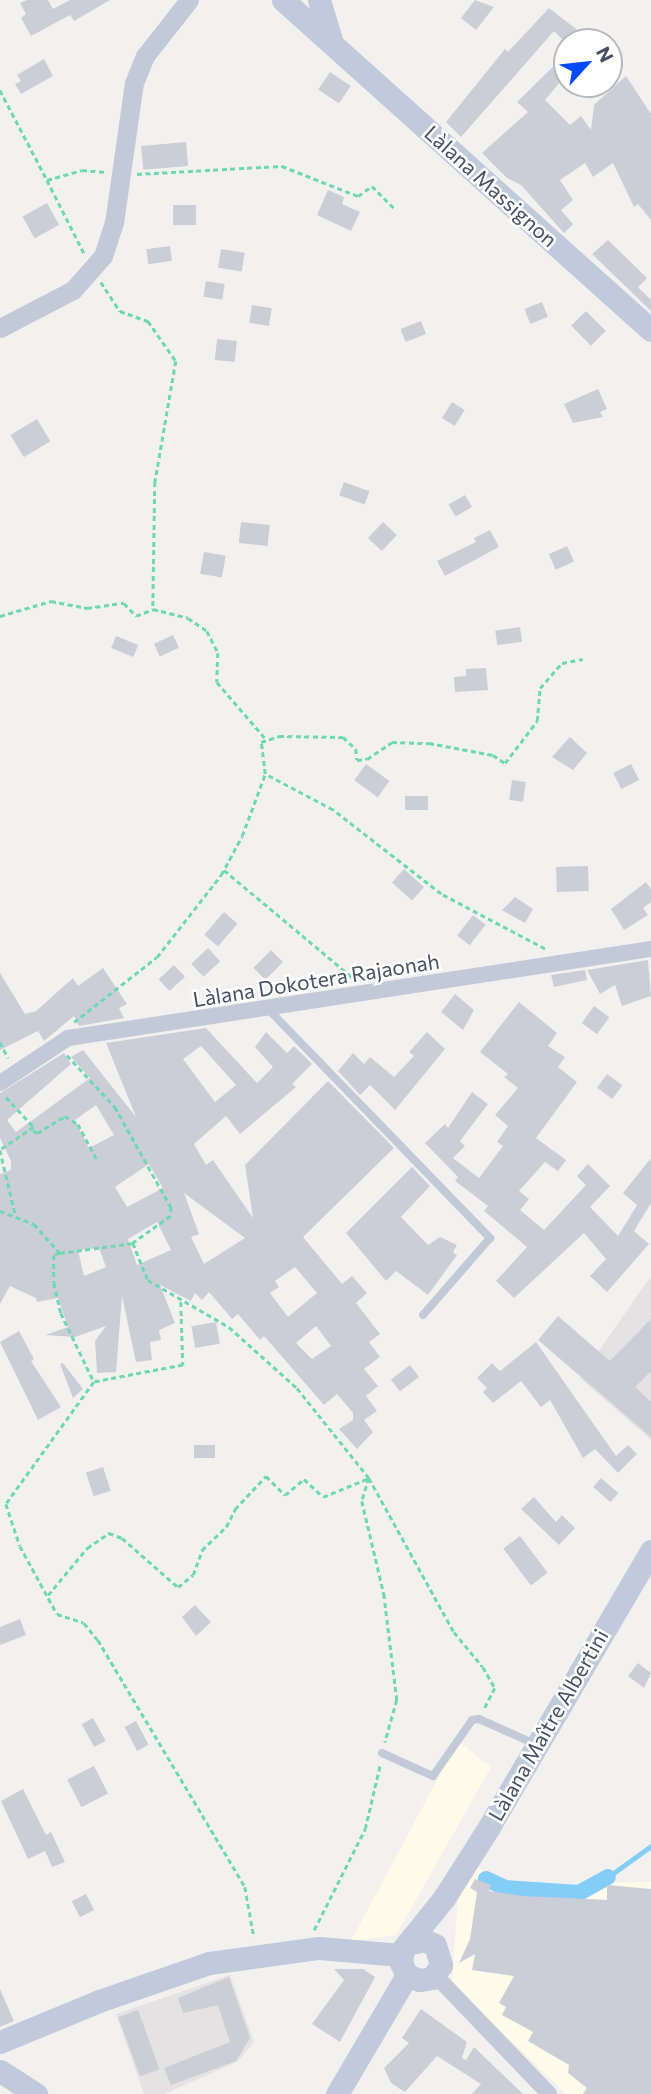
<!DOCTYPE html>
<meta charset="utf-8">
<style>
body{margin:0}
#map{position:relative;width:651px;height:2094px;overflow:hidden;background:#f3f1f0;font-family:Commissioner,sans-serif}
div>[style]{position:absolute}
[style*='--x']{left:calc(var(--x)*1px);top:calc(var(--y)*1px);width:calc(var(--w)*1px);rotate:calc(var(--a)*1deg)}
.commercial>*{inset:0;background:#fefbea}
.education>*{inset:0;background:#e4e2e2}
.stream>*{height:4.5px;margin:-2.25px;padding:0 2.25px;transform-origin:2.25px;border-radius:2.25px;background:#84cdf6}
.canal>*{height:16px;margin:-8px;padding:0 8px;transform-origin:8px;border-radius:8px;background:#84cdf6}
.building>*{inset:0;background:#ccced7;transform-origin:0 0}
.path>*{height:2.5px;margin-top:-1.25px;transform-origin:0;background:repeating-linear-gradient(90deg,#6fd7b4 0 5px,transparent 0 8.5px)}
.service>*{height:8px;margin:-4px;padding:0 4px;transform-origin:4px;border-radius:4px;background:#c3cad7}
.minor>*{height:16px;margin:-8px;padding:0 8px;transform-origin:8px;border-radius:8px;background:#c3cad7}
.tertiary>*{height:19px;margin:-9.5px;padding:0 9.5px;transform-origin:9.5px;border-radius:9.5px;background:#c3cad7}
.secondary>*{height:23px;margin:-11.5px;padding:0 11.5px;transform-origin:11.5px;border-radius:11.5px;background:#c1cadb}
span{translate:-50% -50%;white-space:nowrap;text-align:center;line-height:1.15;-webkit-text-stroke:5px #fff;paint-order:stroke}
.street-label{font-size:21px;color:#465061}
.north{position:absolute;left:553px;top:28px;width:70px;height:70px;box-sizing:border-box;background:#fff;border:2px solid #b5b9c0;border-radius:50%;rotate:63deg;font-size:19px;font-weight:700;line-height:28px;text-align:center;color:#465061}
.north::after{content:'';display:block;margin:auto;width:24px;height:32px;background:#0549f9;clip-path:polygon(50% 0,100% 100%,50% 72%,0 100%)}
</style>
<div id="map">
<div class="commercial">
<i style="clip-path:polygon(458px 1741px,491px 1767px,396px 1935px,351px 1941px)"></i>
<i style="clip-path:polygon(478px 1867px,505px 1884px,576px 1887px,589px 1883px,651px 1882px,651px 2094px,566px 2094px,452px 1983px,458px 1898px)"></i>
</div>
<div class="education">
<i style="clip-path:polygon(651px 1276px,651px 1440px,580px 1378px)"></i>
<i style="clip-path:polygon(230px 1975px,254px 2042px,237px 2062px,164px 2094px,144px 2094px,116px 2014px)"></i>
</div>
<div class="stream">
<i style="--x:608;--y:1877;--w:53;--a:-35.8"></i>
</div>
<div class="canal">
<i style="--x:486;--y:1879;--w:21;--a:25"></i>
<i style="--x:505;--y:1888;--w:74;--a:3.9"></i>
<i style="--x:579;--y:1893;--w:33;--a:-29"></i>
</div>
<div class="building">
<i style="clip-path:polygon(27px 0,48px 0,53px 9px,70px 0,110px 0,74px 21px,70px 15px,31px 36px,21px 18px,26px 14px,20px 3px)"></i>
<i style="clip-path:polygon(475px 0,494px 7px,476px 30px,461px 18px)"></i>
<i style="clip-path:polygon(549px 8px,593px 42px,565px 42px,554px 31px,461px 137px,446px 122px,505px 49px,508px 52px)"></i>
<i style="clip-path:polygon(567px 53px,567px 74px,545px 100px,570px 125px,581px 116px,591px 130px,594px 105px,626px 76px,651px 114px,651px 220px,638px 204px,634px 207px,613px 163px,593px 177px,585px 163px,560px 180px,573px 200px,561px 210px,573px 224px,564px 233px,521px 185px,507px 178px,482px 153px,528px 112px,517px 102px)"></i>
<i style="clip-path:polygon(44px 59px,53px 76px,21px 94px,15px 84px,21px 81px,17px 75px)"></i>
<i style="left:330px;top:72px;width:25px;height:21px;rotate:34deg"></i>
<i style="left:186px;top:142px;width:24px;height:45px;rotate:85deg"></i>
<i style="clip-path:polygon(328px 190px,344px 197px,342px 204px,360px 212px,351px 231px,317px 215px)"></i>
<i style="left:47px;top:203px;width:25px;height:28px;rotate:61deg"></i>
<i style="left:173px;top:205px;width:23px;height:20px"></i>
<i style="clip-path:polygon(608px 240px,647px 278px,638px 287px,651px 300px,651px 311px,592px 254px)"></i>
<i style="left:170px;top:246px;width:15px;height:24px;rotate:82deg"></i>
<i style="left:221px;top:249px;width:24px;height:19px;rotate:9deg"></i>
<i style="left:206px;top:281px;width:19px;height:16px;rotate:9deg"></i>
<i style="left:542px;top:302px;width:16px;height:19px;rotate:68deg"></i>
<i style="left:252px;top:305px;width:20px;height:18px;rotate:9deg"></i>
<i style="left:586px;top:311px;width:28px;height:21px;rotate:45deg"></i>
<i style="left:421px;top:321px;width:14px;height:22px;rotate:69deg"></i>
<i style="left:217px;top:339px;width:20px;height:21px;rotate:6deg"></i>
<i style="clip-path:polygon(598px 389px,607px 409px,600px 412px,603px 417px,573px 423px,564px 404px)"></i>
<i style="left:452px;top:402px;width:15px;height:19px;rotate:32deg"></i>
<i style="left:37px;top:419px;width:26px;height:31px;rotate:59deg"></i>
<i style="left:344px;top:482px;width:27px;height:14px;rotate:20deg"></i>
<i style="left:465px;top:495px;width:14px;height:19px;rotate:60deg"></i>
<i style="left:241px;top:522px;width:29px;height:21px;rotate:6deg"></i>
<i style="left:383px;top:522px;width:19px;height:22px;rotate:43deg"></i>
<i style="clip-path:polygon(490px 530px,499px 547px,445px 576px,437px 561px,476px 542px,474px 538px)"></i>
<i style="left:567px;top:546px;width:17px;height:20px;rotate:66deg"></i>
<i style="left:204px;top:552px;width:22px;height:22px;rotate:10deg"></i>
<i style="left:520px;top:627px;width:15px;height:25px;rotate:82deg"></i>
<i style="left:173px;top:635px;width:14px;height:21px;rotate:65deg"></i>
<i style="left:116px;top:636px;width:24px;height:13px;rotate:22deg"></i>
<i style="clip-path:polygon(486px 668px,488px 690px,455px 692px,454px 677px,466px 676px,466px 669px)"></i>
<i style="clip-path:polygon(570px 737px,587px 753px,573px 770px,552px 757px)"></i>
<i style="left:366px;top:764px;width:29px;height:20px;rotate:36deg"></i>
<i style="left:631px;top:764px;width:18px;height:20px;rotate:63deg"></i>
<i style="left:512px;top:780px;width:14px;height:20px;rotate:8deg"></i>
<i style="left:428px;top:796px;width:14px;height:23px;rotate:90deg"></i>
<i style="left:588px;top:866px;width:25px;height:32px;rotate:88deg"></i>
<i style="left:404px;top:869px;width:27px;height:18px;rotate:42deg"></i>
<i style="clip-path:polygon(646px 882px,651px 889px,651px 902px,643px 908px,648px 915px,624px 930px,611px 909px)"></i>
<i style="clip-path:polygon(515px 897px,533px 909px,525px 923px,502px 910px)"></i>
<i style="left:224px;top:912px;width:18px;height:30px;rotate:41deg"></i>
<i style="left:473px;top:915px;width:16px;height:26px;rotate:38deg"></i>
<i style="left:208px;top:948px;width:18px;height:23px;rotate:47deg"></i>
<i style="left:271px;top:950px;width:17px;height:25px;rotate:45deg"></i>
<i style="clip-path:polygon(648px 960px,651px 996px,622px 1006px,615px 985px,600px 994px,587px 970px)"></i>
<i style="left:174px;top:965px;width:16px;height:21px;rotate:47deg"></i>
<i style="clip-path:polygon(103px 968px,127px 1004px,119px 1008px,124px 1018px,79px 1026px,74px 1016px,44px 1041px,38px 1031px,0 1050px,0 973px,25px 1014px,36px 1011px,73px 978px,78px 986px)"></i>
<i style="clip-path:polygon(585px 970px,587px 980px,554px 987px,551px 975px)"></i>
<i style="clip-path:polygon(455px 994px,474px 1010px,463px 1030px,441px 1012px)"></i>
<i style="clip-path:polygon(519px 1002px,557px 1033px,548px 1046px,565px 1057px,558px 1067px,577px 1082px,536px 1138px,566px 1160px,558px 1171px,545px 1162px,519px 1191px,529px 1199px,520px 1210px,544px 1230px,586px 1185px,577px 1176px,588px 1164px,610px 1186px,590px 1207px,618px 1236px,637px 1205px,623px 1193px,651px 1158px,651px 1203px,634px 1231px,649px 1244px,607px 1292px,590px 1276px,606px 1259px,584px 1233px,514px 1298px,496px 1281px,527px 1247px,484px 1211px,488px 1206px,455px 1181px,458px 1177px,425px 1143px,445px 1124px,448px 1128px,472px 1092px,488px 1104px,460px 1141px,465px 1146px,453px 1158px,479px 1178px,503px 1146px,497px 1142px,508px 1126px,495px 1115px,518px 1088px,504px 1077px,508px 1074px,480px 1052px)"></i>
<i style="left:594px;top:1006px;width:19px;height:21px;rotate:36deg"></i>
<i style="clip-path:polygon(evenodd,206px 1028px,257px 1083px,273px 1067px,255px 1047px,266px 1032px,287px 1053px,294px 1046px,312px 1064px,292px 1084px,296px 1087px,240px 1134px,226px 1116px,194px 1144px,206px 1165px,213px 1160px,253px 1218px,245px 1165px,328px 1081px,394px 1148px,303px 1237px,342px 1284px,352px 1276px,367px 1293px,356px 1303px,380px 1334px,369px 1342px,380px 1357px,364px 1369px,378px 1386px,366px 1396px,377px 1411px,364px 1420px,373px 1432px,357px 1449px,339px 1429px,353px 1420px,353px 1413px,337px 1394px,324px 1405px,264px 1336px,260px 1340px,238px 1314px,232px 1319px,209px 1292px,202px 1300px,195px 1293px,191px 1301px,160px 1285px,175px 1323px,159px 1330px,161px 1340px,150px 1342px,152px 1360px,136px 1362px,122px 1296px,116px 1372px,97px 1373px,95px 1341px,106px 1326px,75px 1337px,45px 1335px,68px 1327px,58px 1298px,37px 1302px,36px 1298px,10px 1286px,0 1304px,0 1174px,11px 1170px,11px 1161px,0 1138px,0 1093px,64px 1053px,71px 1064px,7px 1120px,16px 1132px,90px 1078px,71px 1057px,83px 1050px,136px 1117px,106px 1043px,206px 1028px,201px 1046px,236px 1085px,215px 1102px,183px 1059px,201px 1046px,206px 1028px,96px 1105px,114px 1135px,89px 1148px,75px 1120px,96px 1105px,206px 1028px,149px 1164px,163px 1188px,127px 1207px,115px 1187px,149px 1164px,206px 1028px,184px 1193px,245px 1238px,204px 1264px,191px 1237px,199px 1234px,184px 1193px,206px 1028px,157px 1222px,171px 1250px,137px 1265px,128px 1239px,157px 1222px,206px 1028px,99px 1248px,106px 1267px,84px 1276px,78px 1250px,99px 1248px,206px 1028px,295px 1267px,317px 1293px,288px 1317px,270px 1293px,279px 1287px,275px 1281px,295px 1267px,206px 1028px,316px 1326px,331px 1346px,312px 1359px,296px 1343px,316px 1326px)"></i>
<i style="clip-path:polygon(427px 1032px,445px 1049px,395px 1110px,370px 1085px,360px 1095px,338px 1071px,353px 1053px,364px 1064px,370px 1057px,394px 1077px,414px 1056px,409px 1052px)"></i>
<i style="left:607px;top:1074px;width:19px;height:17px;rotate:36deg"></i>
<i style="clip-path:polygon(412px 1167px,430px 1186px,401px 1217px,428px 1245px,440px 1237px,457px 1245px,453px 1252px,457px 1255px,428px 1295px,396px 1271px,386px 1281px,346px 1233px)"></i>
<i style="clip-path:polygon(558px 1316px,610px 1361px,651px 1319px,651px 1371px,635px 1387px,651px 1402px,651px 1437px,538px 1340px)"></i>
<i style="left:216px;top:1322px;width:22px;height:25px;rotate:80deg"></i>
<i style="clip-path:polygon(19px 1331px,34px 1359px,31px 1361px,61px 1407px,38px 1420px,0 1342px)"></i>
<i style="clip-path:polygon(536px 1342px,616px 1456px,628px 1445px,637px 1454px,618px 1473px,595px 1449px,583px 1458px,550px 1400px,541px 1407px,521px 1381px,493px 1403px,483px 1392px,487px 1388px,477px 1378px,492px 1363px,500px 1371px)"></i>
<i style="clip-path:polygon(63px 1363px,83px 1389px,73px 1398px,60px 1364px)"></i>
<i style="left:410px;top:1365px;width:15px;height:24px;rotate:53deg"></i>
<i style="left:194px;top:1445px;width:21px;height:13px"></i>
<i style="left:103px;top:1467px;width:25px;height:18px;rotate:72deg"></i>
<i style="left:601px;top:1478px;width:23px;height:12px;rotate:41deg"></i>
<i style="clip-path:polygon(534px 1497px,556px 1522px,562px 1515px,575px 1528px,559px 1545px,521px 1509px)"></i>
<i style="left:520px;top:1536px;width:46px;height:21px;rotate:53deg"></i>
<i style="clip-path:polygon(195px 1605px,211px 1622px,196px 1636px,182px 1617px)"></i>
<i style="clip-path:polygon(20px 1619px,26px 1635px,0 1645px,0 1627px)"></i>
<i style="clip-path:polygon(638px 1663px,651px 1673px,644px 1688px,628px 1676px)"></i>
<i style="left:93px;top:1718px;width:26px;height:13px;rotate:61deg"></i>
<i style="left:136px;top:1721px;width:27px;height:13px;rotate:62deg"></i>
<i style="left:94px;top:1766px;width:31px;height:30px;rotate:63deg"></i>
<i style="clip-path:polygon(23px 1789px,46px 1835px,51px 1832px,65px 1862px,52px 1867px,45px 1851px,28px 1859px,1px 1801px)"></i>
<i style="clip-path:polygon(475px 1879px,491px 1885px,489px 1891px,523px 1896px,607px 1900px,607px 1885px,651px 1889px,651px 2094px,583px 2094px,587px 2088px,568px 2073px,569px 2065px,528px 2041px,533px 2032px,502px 2015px,506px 2007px,499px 2003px,514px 1976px,472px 1970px,475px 1954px,459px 1963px,470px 1939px,477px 1892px,470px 1888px)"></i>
<i style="left:86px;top:1894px;width:18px;height:16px;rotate:63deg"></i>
<i style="clip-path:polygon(334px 1969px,363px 1969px,375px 1977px,340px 2042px,312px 2024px,344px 1980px)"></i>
<i style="clip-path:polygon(229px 1977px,250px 2038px,236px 2061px,171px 2085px,164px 2068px,230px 2042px,218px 2005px,183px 2013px,178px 1998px)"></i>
<i style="clip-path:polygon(0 1989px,14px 2021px,0 2027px)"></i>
<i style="clip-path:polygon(421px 2009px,467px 2042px,462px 2058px,466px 2060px,474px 2047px,523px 2094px,472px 2094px,481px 2084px,437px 2056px,405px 2092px,391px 2083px,384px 2068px,409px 2043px,402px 2038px)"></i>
<i style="left:138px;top:2010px;width:63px;height:21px;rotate:70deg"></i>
</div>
<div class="path">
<i style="--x:0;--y:90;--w:102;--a:62.4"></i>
<i style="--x:47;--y:180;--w:36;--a:-16"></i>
<i style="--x:82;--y:170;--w:24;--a:5"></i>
<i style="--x:137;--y:174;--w:145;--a:-3.2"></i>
<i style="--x:282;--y:166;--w:82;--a:21.5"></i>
<i style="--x:358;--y:196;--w:17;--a:-36"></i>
<i style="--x:372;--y:186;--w:33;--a:45"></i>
<i style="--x:47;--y:180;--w:82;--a:63.1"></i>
<i style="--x:101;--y:282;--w:35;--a:57"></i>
<i style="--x:120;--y:311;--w:30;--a:20"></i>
<i style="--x:148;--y:321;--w:49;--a:55"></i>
<i style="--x:176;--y:361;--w:123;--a:99.8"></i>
<i style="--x:155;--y:482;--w:127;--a:90.9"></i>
<i style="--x:0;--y:616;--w:53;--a:-16.4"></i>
<i style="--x:51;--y:601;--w:37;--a:11"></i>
<i style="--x:87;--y:608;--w:37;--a:-8"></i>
<i style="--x:124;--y:603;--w:18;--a:47"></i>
<i style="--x:136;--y:616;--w:18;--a:-22"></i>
<i style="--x:153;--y:609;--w:36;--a:14"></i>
<i style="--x:188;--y:618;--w:23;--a:34"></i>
<i style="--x:207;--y:631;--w:25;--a:63"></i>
<i style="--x:218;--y:653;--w:29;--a:92"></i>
<i style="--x:217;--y:682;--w:74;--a:49.4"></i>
<i style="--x:224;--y:870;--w:168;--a:39.9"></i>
<i style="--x:545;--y:949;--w:118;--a:-152.1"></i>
<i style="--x:441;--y:894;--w:137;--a:-142.1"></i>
<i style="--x:333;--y:810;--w:77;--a:-152.1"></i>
<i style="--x:265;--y:774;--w:32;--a:-97"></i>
<i style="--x:261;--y:742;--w:19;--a:-18"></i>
<i style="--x:279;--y:736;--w:64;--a:0.9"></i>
<i style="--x:343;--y:737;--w:18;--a:43"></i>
<i style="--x:356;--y:749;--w:11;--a:85"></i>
<i style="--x:357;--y:760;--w:10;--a:-6"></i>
<i style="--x:367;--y:759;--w:30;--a:-34"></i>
<i style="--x:392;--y:742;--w:37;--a:2"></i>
<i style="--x:429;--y:743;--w:65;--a:10.6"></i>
<i style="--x:493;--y:755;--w:14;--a:34"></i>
<i style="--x:505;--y:763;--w:53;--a:-52.7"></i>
<i style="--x:537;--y:721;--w:33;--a:-85"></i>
<i style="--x:540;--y:688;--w:33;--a:-49"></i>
<i style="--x:562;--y:663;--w:21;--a:-11"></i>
<i style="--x:74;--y:1022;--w:105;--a:-38.1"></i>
<i style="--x:157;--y:957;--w:104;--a:-52"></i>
<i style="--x:221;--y:875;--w:44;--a:-61.7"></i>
<i style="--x:242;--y:836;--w:66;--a:-69.6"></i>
<i style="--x:0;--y:1042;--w:18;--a:63"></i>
<i style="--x:67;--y:1055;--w:71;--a:47.3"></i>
<i style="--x:115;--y:1107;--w:115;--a:60.8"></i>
<i style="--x:171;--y:1207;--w:9;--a:90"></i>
<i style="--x:171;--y:1216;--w:47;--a:144.6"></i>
<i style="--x:6;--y:1097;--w:41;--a:47"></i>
<i style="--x:34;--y:1127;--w:41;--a:145.9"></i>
<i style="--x:0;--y:1150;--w:65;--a:76.6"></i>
<i style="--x:33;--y:1130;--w:5;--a:37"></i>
<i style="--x:37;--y:1133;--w:33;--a:-31"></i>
<i style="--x:65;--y:1116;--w:15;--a:32"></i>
<i style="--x:78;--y:1124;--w:40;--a:62"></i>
<i style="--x:0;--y:1211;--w:36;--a:21"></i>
<i style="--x:34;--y:1224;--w:39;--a:48"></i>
<i style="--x:60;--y:1253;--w:74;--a:-7.8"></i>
<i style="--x:133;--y:1243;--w:40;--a:68"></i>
<i style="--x:148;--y:1280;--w:94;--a:30.1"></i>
<i style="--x:229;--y:1327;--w:91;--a:41.9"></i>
<i style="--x:297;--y:1388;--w:115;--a:51.3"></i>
<i style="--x:369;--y:1478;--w:176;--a:61.1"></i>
<i style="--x:454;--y:1632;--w:45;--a:50.4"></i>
<i style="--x:483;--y:1667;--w:24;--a:60"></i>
<i style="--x:495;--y:1688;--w:25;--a:117"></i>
<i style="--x:60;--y:1253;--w:6;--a:162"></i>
<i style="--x:54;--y:1255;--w:28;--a:90"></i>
<i style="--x:54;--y:1283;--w:31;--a:77"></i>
<i style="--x:61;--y:1313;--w:76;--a:64.4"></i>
<i style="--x:181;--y:1302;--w:63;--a:88.2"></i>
<i style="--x:183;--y:1365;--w:91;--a:169.2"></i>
<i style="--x:94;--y:1382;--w:150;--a:125.8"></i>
<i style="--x:6;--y:1504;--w:44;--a:71.6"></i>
<i style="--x:20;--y:1546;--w:77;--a:61.4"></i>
<i style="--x:57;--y:1614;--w:28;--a:18"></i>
<i style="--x:84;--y:1623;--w:22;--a:51"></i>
<i style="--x:98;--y:1640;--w:287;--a:59.2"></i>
<i style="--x:245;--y:1887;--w:51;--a:79.8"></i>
<i style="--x:369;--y:1478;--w:24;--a:107"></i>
<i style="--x:362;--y:1501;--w:96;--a:76.7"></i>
<i style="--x:384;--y:1594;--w:107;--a:83"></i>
<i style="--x:397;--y:1700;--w:44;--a:105.9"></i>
<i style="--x:48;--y:1595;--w:61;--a:-50.3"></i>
<i style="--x:87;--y:1548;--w:27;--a:-34"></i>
<i style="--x:109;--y:1533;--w:14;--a:21"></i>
<i style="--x:122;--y:1538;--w:74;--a:41.2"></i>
<i style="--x:178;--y:1587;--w:19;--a:-39"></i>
<i style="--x:193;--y:1575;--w:27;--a:-70"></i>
<i style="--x:202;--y:1550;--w:33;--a:-44"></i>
<i style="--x:226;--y:1527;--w:20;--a:-63"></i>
<i style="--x:235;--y:1509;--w:45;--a:-46.8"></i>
<i style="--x:266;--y:1476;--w:27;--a:45"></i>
<i style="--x:285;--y:1495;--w:25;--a:-40"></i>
<i style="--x:304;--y:1479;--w:26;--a:43"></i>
<i style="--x:323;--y:1497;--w:50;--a:-22.4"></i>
<i style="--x:314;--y:1930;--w:113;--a:-63.2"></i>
<i style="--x:365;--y:1829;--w:66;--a:-76.8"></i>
</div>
<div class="service">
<i style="--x:269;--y:1010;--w:318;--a:45.9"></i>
<i style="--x:490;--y:1238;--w:102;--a:131"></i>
<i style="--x:382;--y:1753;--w:56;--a:24.3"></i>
<i style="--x:433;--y:1776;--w:68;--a:-55.1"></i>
<i style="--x:472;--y:1720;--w:7;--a:-8"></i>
<i style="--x:479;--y:1719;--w:61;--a:24.1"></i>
</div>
<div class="minor">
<i style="--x:0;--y:1083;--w:82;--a:-33.5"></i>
<i style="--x:68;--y:1038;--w:590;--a:-8.68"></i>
<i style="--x:435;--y:1975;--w:165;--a:46.2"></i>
</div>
<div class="tertiary">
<i style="--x:0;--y:328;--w:82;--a:-27.5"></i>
<i style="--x:73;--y:290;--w:45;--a:-48.6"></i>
<i style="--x:103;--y:256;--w:35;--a:-72"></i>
<i style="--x:114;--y:223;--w:141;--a:-81.9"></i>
<i style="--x:134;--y:83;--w:29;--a:-68"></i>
<i style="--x:145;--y:56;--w:71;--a:-51.8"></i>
</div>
<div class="secondary">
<i style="--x:283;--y:0;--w:494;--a:41.9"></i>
<i style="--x:319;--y:0;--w:45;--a:73.2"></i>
<i style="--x:407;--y:1944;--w:17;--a:-13"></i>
<i style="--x:424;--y:1940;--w:12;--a:24"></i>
<i style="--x:435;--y:1945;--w:21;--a:73"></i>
<i style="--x:441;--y:1965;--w:16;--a:125"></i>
<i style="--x:432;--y:1978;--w:13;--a:171"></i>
<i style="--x:419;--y:1980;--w:13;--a:-157"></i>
<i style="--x:407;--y:1975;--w:13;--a:-117"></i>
<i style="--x:401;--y:1963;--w:14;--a:-82"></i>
<i style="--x:403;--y:1949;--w:6;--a:-51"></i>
<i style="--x:407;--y:1944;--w:59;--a:-51.2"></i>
<i style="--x:444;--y:1898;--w:84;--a:-57.6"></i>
<i style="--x:489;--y:1827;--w:320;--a:-59.6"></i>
<i style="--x:0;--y:2042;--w:107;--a:-22.5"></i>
<i style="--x:99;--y:2001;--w:116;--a:-19.1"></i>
<i style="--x:209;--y:1963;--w:111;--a:-7.8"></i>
<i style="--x:319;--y:1948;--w:82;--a:4.9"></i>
<i style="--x:0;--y:2071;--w:43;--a:32.6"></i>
<i style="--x:337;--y:2094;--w:138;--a:-59.5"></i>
</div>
<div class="street-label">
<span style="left:491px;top:186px;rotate:42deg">Làlana Massignon</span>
<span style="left:316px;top:980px;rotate:-9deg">Làlana Dokotera Rajaonah</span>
<span style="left:548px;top:1725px;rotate:-60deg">Làlana Maître Albertini</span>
</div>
<div class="north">N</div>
</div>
